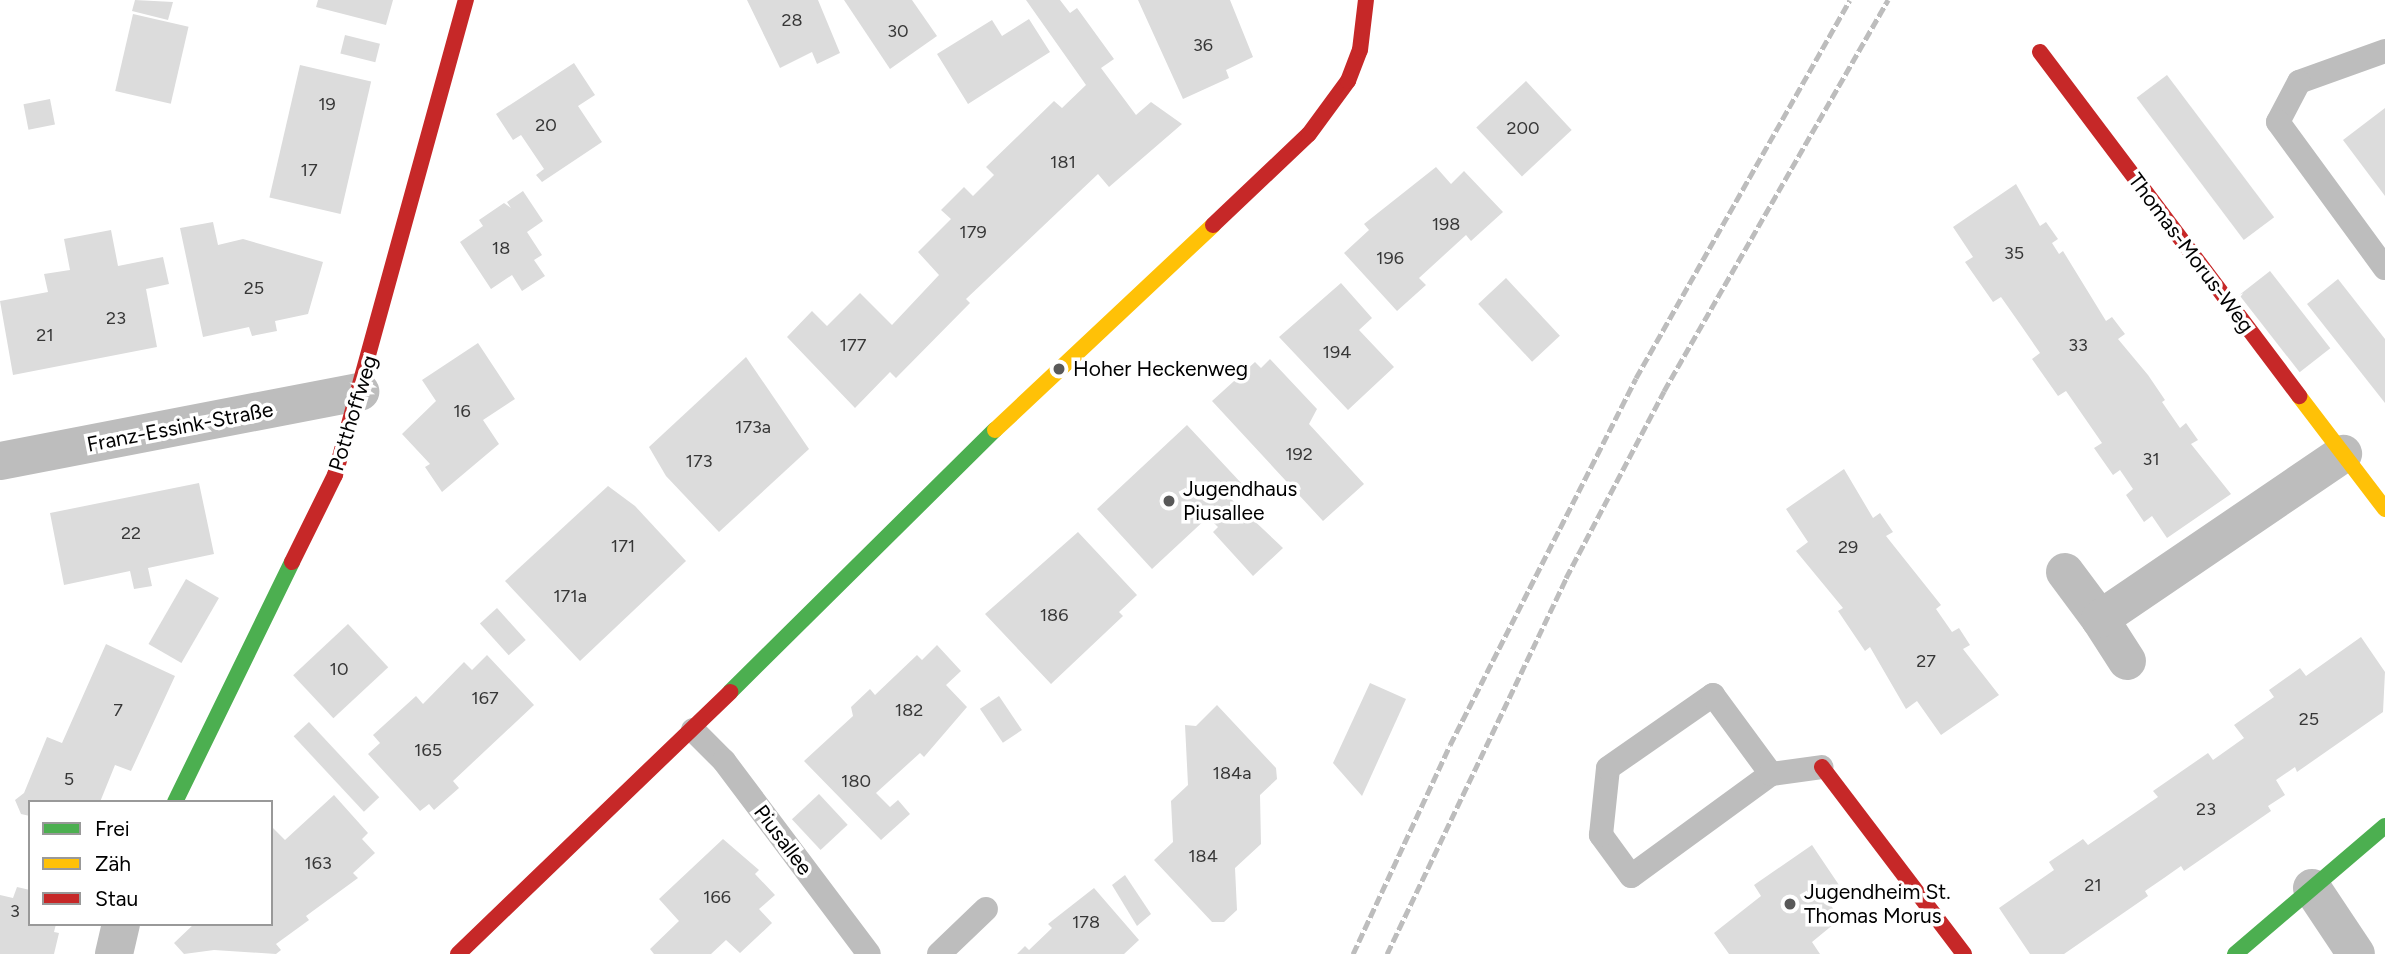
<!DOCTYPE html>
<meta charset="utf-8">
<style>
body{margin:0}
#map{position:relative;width:2385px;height:954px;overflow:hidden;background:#fff;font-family:Figtree,sans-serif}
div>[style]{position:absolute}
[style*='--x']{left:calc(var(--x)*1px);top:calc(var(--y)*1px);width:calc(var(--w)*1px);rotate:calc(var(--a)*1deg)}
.building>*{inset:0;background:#dcdcdc;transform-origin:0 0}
.lane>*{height:24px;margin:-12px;padding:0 12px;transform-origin:12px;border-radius:12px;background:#bdbdbd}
.street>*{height:38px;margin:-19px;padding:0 19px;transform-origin:19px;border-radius:19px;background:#bdbdbd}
.fast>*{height:16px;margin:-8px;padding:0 8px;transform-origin:8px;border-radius:8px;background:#4caf50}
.slow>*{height:16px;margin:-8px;padding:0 8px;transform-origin:8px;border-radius:8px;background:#ffc107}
.jam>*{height:16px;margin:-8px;padding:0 8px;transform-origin:8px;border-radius:8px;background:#c62828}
.rail>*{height:5px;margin-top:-2.5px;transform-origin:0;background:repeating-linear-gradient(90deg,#bdbdbd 0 10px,transparent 0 13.5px)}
.dots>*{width:19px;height:19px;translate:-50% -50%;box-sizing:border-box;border:4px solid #fff;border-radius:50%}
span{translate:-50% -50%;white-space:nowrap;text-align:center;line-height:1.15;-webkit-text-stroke:7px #fff;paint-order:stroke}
.number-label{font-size:18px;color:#373737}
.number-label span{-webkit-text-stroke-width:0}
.street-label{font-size:21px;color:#000}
.poi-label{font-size:21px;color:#000}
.left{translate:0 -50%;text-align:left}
.legend{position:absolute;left:28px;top:800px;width:245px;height:126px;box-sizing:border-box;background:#fff;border:2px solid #999;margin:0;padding:9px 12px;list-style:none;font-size:21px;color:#000}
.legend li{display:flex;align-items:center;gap:14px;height:35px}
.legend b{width:35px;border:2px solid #999}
</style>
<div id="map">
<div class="building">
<i style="clip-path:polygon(135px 0,173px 2px,168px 20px,132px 11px)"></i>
<i style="clip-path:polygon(318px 0,393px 0,386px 25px,316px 7px)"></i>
<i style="clip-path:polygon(747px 0,818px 0,840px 53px,817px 64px,812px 52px,780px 68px)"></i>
<i style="clip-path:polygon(844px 0,912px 0,937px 36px,890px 69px)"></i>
<i style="clip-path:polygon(1026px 0,1060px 0,1070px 13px,1077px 8px,1114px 59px,1101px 68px,1136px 115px,1151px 102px,1182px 124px,1109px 187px,1098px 174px,966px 299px,970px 303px,896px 378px,890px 372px,855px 408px,787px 337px,812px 311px,827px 326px,860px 293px,892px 325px,939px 275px,918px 252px,951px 219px,941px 210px,964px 187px,973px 196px,994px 175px,986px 167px,1054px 101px,1062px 108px,1086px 85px)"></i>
<i style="clip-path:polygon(1138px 0,1230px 0,1253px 57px,1226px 70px,1229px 78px,1183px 99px)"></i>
<i style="left:133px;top:14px;width:57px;height:79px;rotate:13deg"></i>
<i style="clip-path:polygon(1029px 19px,1050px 52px,968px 104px,937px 54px,992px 20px,1002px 36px)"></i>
<i style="left:345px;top:35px;width:36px;height:19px;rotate:14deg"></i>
<i style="clip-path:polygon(574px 63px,595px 95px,578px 106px,602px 142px,542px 182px,536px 175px,544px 169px,521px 135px,513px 140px,496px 114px)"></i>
<i style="left:300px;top:65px;width:73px;height:136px;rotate:13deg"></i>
<i style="left:2167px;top:75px;width:178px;height:38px;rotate:53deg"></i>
<i style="left:1526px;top:81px;width:67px;height:68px;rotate:47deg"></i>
<i style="left:50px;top:99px;width:26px;height:27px;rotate:79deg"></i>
<i style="clip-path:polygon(2385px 108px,2385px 196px,2343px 140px)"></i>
<i style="clip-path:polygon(1436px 167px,1451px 184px,1464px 171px,1503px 212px,1471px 241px,1466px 235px,1419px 278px,1426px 285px,1397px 311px,1344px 253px,1369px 230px,1364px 224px)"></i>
<i style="clip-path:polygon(2016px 184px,2040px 226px,2046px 222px,2058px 239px,2052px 243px,2059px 254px,2063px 251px,2106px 321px,2112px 317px,2125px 334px,2118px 339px,2148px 375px,2165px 400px,2162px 402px,2180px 428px,2186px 423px,2198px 440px,2191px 444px,2231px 494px,2167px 538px,2152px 516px,2144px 522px,2126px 495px,2133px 489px,2120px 470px,2113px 475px,2094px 448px,2102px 443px,2066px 391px,2058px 396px,2032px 359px,2040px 353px,2020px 324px,2001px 297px,1993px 302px,1965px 262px,1973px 257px,1953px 227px)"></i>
<i style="clip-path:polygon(523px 191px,543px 221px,527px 232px,542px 255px,534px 260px,545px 276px,522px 291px,512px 275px,491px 289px,460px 242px,483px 226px,479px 220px,504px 203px,511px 208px,507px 202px)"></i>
<i style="clip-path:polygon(213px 222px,218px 245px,243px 239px,323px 262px,308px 314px,275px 321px,277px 331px,252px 336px,249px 327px,203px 337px,180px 228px)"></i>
<i style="clip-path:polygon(111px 230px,118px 266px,163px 257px,169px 284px,146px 289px,157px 347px,13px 375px,0 301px,48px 292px,44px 274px,70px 270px,64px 239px)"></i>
<i style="left:2270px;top:271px;width:98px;height:39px;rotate:52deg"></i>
<i style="left:1506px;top:278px;width:79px;height:38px;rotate:47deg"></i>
<i style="clip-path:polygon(2338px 279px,2385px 339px,2385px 403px,2307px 304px)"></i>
<i style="clip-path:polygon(1341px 283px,1372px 318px,1359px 330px,1394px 367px,1348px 410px,1279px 337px)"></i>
<i style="clip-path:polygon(478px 343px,515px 399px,483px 420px,499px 444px,442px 492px,425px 467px,430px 464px,402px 434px,436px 401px,422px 380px)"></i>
<i style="clip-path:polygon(746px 357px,809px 449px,719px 532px,666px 476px,649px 447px)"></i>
<i style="clip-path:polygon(1270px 359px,1317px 409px,1309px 424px,1364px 484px,1323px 521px,1212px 401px,1255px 362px,1261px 368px)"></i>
<i style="clip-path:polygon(1187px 425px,1243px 485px,1229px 497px,1283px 548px,1253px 576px,1213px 532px,1218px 527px,1208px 517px,1152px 569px,1097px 509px)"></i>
<i style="clip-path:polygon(1844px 469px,1873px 518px,1880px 513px,1893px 532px,1886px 536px,1941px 605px,1936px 609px,1952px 632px,1959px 628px,1970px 645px,1963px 649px,1999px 695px,1941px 735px,1917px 701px,1906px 709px,1870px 647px,1865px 651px,1838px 611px,1843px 608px,1796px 551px,1808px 542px,1786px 509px)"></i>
<i style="clip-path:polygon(199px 483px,214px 554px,148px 568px,152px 586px,134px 589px,130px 571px,64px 585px,50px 513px)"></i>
<i style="clip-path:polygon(608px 486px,635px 506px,686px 561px,580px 661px,505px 581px)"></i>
<i style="clip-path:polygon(1078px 532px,1137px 595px,1119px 612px,1123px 616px,1051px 684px,985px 614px)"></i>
<i style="left:186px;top:579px;width:38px;height:75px;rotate:30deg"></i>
<i style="left:497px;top:608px;width:43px;height:23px;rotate:48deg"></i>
<i style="left:348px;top:624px;width:59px;height:75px;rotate:47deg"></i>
<i style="clip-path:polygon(2361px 637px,2385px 672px,2383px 712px,2297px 772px,2295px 767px,2276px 780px,2285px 795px,2268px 806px,2271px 811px,2184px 871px,2181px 866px,2164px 878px,2145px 891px,2148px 896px,2064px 954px,2030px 954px,1999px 908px,2054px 870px,2049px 862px,2083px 839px,2088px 845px,2158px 797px,2153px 791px,2208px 753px,2213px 760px,2244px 738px,2234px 725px,2274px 697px,2269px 690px,2300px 668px,2306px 676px)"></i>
<i style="clip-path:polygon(106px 644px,175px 676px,131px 771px,115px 765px,100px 802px,30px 802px,30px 816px,21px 814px,15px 800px,24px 793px,47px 737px,62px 743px)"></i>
<i style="clip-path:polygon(937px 645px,961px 671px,946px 685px,967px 707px,924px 757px,920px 753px,876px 793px,890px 807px,898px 800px,910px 814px,881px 840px,804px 761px,853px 716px,851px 707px,870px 689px,875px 695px,917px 655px,922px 660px)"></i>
<i style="clip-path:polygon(487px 655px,534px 705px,453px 781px,459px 788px,434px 810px,429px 804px,420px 811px,368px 754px,380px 743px,373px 735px,416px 696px,423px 704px,464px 662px,472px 670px)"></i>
<i style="clip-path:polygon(1370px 683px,1406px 699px,1362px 796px,1333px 763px)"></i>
<i style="left:999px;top:696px;width:41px;height:23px;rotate:56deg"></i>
<i style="clip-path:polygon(1217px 705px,1276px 768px,1277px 779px,1260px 795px,1261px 844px,1235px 868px,1237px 910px,1224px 922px,1212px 922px,1154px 860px,1173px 842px,1171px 801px,1188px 785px,1185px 725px,1196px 726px)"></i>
<i style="left:309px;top:722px;width:103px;height:21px;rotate:47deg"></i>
<i style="left:819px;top:794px;width:42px;height:37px;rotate:47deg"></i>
<i style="clip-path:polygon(334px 795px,368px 833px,362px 839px,375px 853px,353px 873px,358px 878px,306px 916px,309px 920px,276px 944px,281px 950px,276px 954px,214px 950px,184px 954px,174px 943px,194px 924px,271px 924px,271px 826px,285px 840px)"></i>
<i style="clip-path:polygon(723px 839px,759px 870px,755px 874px,775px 895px,759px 909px,772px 923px,740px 953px,726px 940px,711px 954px,654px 954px,650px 949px,679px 921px,659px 899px)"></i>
<i style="clip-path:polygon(1812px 845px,1841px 888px,1826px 898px,1840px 919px,1812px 942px,1820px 954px,1729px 954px,1714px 933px,1761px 896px,1754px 885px)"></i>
<i style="clip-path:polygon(1125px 875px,1151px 914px,1137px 926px,1112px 885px)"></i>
<i style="clip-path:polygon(17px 887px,30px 890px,30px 924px,56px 924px,54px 932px,59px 933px,54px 954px,0 954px,0 895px,13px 898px)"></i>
<i style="clip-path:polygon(1094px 888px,1139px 940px,1124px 954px,1017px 954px,1025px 946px,1029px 950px,1052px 928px,1048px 924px)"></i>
</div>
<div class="lane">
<i style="--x:2385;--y:51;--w:91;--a:160.2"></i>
<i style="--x:2299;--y:82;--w:45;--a:117.7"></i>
<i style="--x:2278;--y:122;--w:181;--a:53.8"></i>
<i style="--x:693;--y:730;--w:44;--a:45"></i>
<i style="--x:724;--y:761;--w:241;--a:53.1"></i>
<i style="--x:1771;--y:774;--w:173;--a:143.9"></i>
<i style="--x:1631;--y:876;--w:51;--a:-126.2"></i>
<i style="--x:1601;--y:835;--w:67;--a:-84"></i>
<i style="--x:1608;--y:768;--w:128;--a:-34.8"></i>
<i style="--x:1713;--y:695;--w:98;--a:53.7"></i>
<i style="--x:1771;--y:774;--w:51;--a:-7.8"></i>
<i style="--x:939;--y:954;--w:65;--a:-43.8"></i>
</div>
<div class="street">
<i style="--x:0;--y:461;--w:367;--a:-10.9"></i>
<i style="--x:2065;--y:572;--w:59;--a:53.3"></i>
<i style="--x:2127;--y:661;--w:50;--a:-122.7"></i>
<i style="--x:2100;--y:619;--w:294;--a:-34.2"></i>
<i style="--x:2312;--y:888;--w:79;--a:56.3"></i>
<i style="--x:114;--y:954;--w:31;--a:-77"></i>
</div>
<div class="fast">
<i style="--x:730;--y:692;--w:373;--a:-44.7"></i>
<i style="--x:175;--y:802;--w:267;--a:-64"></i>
<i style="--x:2235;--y:954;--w:197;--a:-40.5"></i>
</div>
<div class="slow">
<i style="--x:2299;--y:396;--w:142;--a:52.7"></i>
<i style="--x:995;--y:430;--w:299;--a:-43.2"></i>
</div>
<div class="jam">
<i style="--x:2040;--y:52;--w:431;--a:53"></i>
<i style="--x:1213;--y:225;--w:132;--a:-43.5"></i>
<i style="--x:1309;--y:134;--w:66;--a:-53.7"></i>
<i style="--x:1348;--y:81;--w:33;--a:-69"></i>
<i style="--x:1360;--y:50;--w:50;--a:-83.2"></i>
<i style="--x:292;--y:562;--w:97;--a:-63.7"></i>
<i style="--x:335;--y:475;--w:493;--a:-74.6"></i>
<i style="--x:1822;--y:767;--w:235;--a:52.8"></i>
<i style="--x:458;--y:954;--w:378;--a:-43.9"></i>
</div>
<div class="rail">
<i style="--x:1353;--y:954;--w:230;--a:-65.1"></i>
<i style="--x:1450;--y:745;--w:411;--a:-63.1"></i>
<i style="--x:1636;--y:378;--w:434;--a:-60.5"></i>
<i style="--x:1387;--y:954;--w:416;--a:-64.5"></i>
<i style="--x:1566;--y:578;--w:211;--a:-62.3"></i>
<i style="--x:1664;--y:391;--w:451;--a:-60.2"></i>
</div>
<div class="dots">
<i style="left:1059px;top:369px;background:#595959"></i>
<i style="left:1169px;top:501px;background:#595959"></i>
<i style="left:1790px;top:904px;background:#595959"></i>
</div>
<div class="number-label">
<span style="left:792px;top:20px">28</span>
<span style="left:898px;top:31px">30</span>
<span style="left:1203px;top:45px">36</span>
<span style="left:327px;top:104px">19</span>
<span style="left:546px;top:125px">20</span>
<span style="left:1523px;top:128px">200</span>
<span style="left:1063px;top:162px">181</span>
<span style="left:309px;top:170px">17</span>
<span style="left:1446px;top:224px">198</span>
<span style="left:973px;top:232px">179</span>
<span style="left:501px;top:248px">18</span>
<span style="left:2014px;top:253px">35</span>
<span style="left:1390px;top:258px">196</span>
<span style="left:254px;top:288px">25</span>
<span style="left:116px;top:318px">23</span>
<span style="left:45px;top:335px">21</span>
<span style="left:853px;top:345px">177</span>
<span style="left:2078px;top:345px">33</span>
<span style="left:1337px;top:352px">194</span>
<span style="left:462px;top:411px">16</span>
<span style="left:753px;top:427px">173a</span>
<span style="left:1299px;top:454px">192</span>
<span style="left:2151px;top:459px">31</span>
<span style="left:699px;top:461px">173</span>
<span style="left:131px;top:533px">22</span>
<span style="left:623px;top:546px">171</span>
<span style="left:1848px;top:547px">29</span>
<span style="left:570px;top:596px">171a</span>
<span style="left:1054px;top:615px">186</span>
<span style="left:1926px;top:661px">27</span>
<span style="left:339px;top:669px">10</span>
<span style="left:485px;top:698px">167</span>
<span style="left:118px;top:710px">7</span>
<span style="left:909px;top:710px">182</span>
<span style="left:2309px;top:719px">25</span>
<span style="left:428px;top:750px">165</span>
<span style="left:1232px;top:773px">184a</span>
<span style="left:69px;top:779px">5</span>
<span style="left:856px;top:781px">180</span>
<span style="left:2206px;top:809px">23</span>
<span style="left:1203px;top:856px">184</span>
<span style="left:318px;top:863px">163</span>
<span style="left:2093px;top:885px">21</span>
<span style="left:717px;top:897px">166</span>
<span style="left:15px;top:911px">3</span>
<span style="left:1086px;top:922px">178</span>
</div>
<div class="street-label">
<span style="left:2191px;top:253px;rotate:53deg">Thomas-Morus-Weg</span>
<span style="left:353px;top:413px;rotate:-73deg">Potthoffweg</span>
<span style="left:180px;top:427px;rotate:-11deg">Franz-Essink-Straße</span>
<span style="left:783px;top:840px;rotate:53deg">Piusallee</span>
</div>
<div class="poi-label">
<span class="left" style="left:1073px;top:369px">Hoher Heckenweg</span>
<span class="left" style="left:1183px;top:501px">Jugendhaus<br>Piusallee</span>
<span class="left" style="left:1804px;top:904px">Jugendheim St.<br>Thomas Morus</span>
</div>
<ul class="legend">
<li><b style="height:9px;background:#4caf50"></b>Frei</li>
<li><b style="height:9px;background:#ffc107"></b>Zäh</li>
<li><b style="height:9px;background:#c62828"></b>Stau</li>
</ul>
</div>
